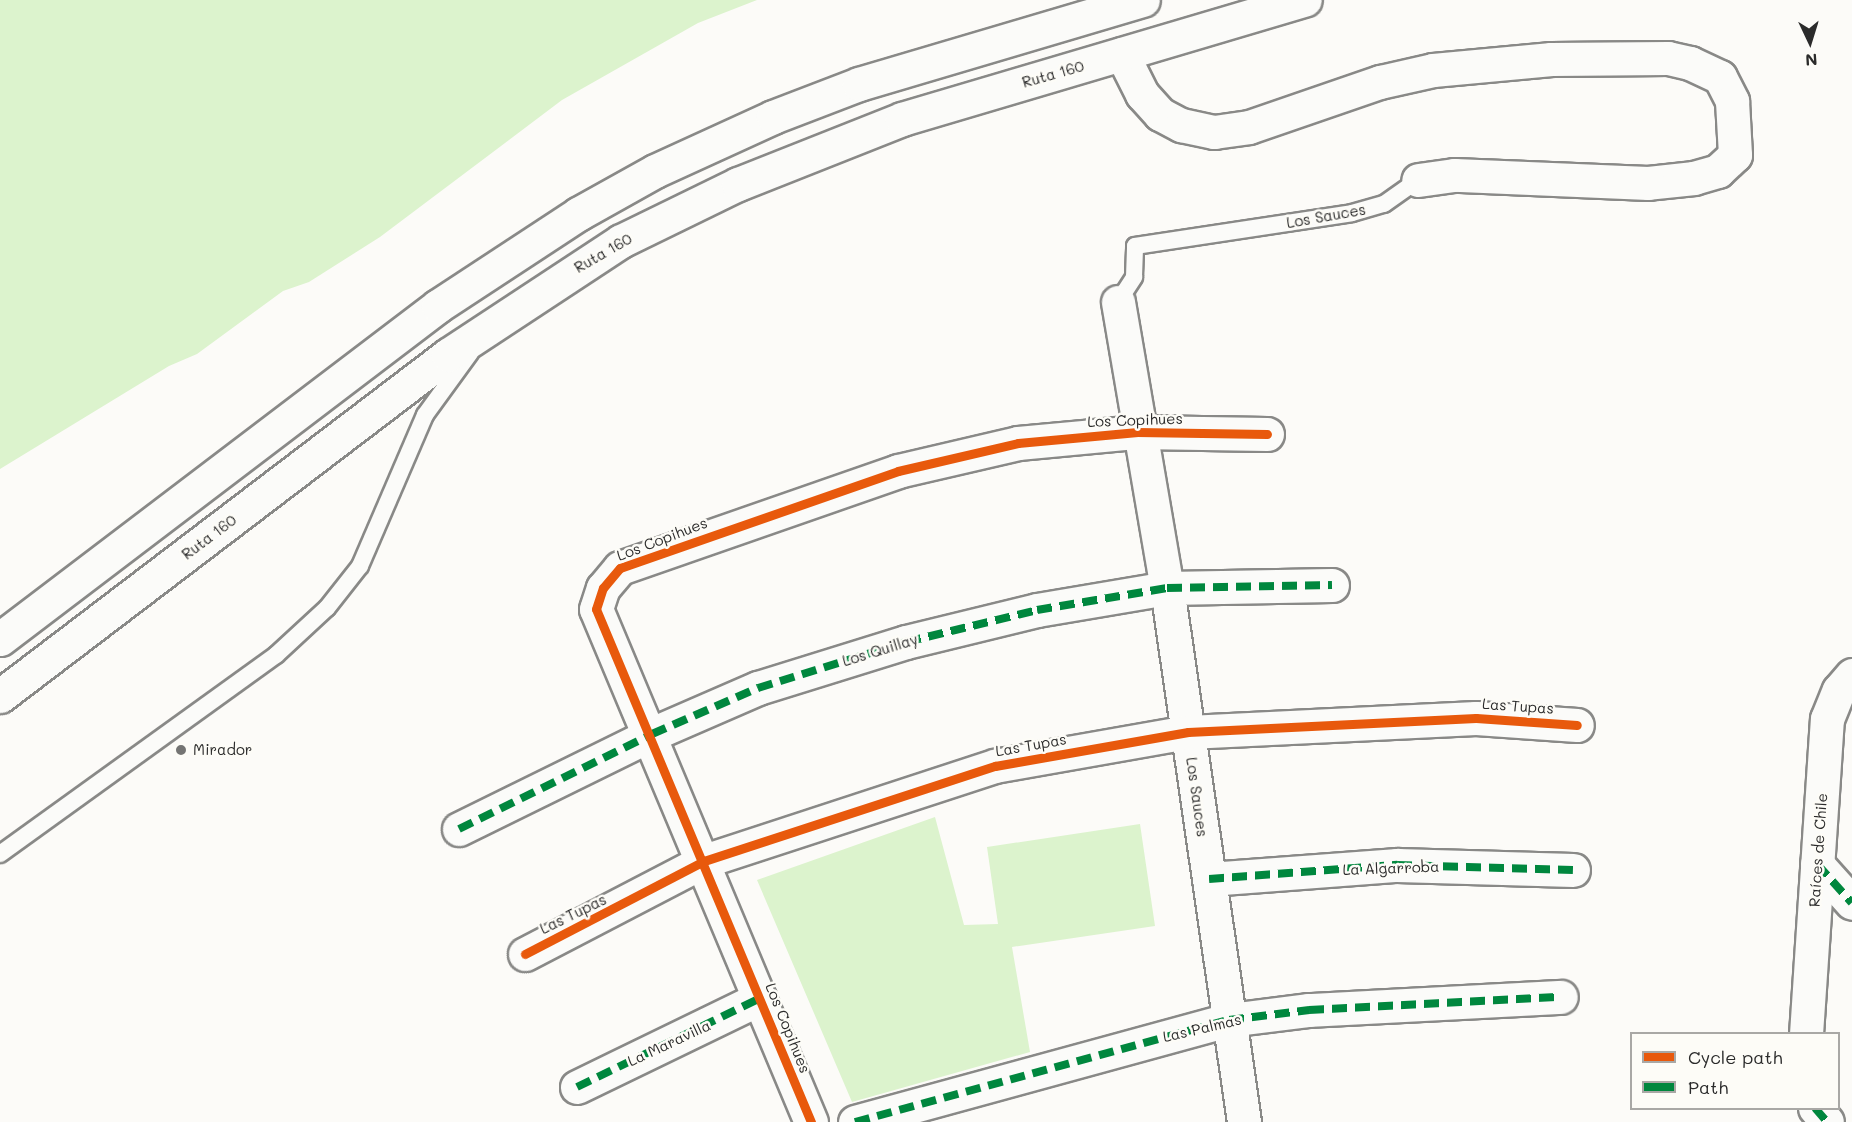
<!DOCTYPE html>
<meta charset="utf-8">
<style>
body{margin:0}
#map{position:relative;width:1852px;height:1122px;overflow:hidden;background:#fcfbf8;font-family:Mali,sans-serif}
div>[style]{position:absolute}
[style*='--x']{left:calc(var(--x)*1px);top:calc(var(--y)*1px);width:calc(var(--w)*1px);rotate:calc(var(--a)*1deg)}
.green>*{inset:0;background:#dcf3cd}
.roads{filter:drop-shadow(2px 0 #898987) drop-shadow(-2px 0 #898987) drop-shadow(0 2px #898987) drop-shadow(0 -2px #898987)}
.service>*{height:16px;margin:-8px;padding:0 8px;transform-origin:8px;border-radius:8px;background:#fbfbf9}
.minor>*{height:33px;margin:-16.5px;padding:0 16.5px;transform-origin:16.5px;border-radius:16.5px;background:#fbfbf9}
.motorway>*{height:33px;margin:-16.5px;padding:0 16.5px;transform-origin:16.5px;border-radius:16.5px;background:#fbfbf9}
.quiet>*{height:8px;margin-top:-4px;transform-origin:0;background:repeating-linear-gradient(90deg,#00873e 0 15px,transparent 0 23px)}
.cycleway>*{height:9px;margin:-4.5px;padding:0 4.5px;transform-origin:4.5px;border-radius:4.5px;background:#e8590c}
.dots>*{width:16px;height:16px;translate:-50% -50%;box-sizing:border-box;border:3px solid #fdfcf7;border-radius:50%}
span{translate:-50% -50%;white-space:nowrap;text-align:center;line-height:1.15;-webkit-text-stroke:5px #fdfcf7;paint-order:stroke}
.street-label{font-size:15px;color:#2b2b2b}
.poi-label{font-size:15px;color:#2b2b2b}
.left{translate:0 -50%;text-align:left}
.legend{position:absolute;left:1630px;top:1032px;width:210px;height:78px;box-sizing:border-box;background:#fdfcf7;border:2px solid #a9a8a5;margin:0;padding:8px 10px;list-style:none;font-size:18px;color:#2b2b2b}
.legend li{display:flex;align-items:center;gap:12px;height:30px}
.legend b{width:30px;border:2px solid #a9a8a5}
.north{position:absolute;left:1780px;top:12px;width:60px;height:60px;-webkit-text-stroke:4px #fdfcf7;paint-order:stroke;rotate:176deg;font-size:16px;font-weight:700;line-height:24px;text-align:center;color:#2b2b2b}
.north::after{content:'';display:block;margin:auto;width:21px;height:27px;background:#2b2b2b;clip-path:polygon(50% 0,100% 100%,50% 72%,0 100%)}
</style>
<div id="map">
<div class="green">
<i style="clip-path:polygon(0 0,757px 0,698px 23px,562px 100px,380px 237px,309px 282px,283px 291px,197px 354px,169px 366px,0 469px)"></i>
<i style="clip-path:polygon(935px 817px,964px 925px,998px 924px,987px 847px,1140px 824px,1155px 926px,1012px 947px,1030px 1052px,852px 1102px,757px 880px)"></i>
</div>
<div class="roads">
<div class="service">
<i style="--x:1118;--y:302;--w:30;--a:-57"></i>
<i style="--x:1134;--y:277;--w:31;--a:-88"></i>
<i style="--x:1135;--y:246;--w:219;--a:-8.6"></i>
<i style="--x:1352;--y:213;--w:33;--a:-16"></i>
<i style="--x:1384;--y:204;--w:42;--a:-35.2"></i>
<i style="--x:0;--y:854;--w:340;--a:-35.8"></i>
<i style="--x:276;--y:655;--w:69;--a:-42.7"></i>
<i style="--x:327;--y:608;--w:53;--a:-51.8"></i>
<i style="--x:360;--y:566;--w:164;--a:-66.7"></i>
<i style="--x:425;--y:415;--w:77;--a:-54"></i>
</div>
<div class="minor">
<i style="--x:1122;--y:54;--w:45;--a:63.4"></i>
<i style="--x:1142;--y:94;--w:27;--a:48"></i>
<i style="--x:1160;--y:114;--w:24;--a:28"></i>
<i style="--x:1181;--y:125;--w:34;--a:12"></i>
<i style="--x:1214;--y:132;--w:35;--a:-8"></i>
<i style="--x:1249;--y:127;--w:139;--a:-19"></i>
<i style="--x:1380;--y:82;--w:54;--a:-12.8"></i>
<i style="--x:1433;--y:70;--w:119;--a:-5.3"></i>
<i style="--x:1551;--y:59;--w:117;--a:-0.5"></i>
<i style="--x:1668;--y:58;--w:23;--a:13"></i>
<i style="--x:1690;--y:63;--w:33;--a:25"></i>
<i style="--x:1720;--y:77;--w:27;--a:63"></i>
<i style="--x:1732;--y:101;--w:54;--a:86.8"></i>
<i style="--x:1735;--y:155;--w:23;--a:137"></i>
<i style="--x:1718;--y:171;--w:25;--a:164"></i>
<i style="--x:1694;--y:178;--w:46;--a:173.8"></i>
<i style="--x:1648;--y:183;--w:194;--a:-177.6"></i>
<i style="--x:1454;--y:175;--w:36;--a:172"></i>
<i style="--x:1118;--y:302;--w:290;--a:80.3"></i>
<i style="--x:1167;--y:588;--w:540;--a:81.79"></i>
<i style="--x:459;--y:829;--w:215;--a:-26.2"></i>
<i style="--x:652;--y:734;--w:116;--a:-23.5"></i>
<i style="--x:758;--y:688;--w:155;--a:-17.3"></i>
<i style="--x:906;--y:642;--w:135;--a:-13.7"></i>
<i style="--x:1037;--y:610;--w:132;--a:-9.6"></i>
<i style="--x:1167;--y:588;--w:165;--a:-1"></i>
<i style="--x:1817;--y:864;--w:52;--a:48.1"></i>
<i style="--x:1209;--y:879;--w:189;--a:-4.3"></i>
<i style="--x:1397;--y:865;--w:176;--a:1.6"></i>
<i style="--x:525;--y:954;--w:202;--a:-27.5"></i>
<i style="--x:704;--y:861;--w:306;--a:-18.1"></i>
<i style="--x:995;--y:766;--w:196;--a:-10"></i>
<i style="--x:1188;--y:732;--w:288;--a:-2.8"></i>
<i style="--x:1476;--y:718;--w:101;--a:4"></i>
<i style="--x:1806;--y:1034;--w:316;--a:-86.2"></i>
<i style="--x:1827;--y:719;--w:31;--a:-68"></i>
<i style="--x:1839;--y:690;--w:20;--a:-49"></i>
<i style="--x:577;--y:1087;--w:203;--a:-25.9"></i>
<i style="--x:1815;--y:1108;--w:18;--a:49"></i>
<i style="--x:811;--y:1122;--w:556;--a:-112.74"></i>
<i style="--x:596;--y:609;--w:22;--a:-72"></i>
<i style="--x:603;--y:588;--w:26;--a:-50"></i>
<i style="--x:620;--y:568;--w:294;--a:-19.2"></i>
<i style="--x:898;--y:471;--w:123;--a:-13.1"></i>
<i style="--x:1018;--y:443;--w:120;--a:-5.3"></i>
<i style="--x:1137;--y:432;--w:130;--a:0.9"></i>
<i style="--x:855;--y:1122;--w:388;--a:-15.3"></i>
<i style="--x:1229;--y:1020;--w:81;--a:-7.1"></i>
<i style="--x:1309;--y:1010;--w:252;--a:-3"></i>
</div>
<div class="motorway">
<i style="--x:0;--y:639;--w:550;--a:-37.24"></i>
<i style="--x:438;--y:306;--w:168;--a:-33.3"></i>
<i style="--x:578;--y:214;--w:88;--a:-29.2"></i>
<i style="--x:655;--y:171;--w:130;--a:-24.6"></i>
<i style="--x:773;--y:117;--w:92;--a:-21"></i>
<i style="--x:859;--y:84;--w:296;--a:-16.5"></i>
<i style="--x:0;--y:696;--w:563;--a:-37.28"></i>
<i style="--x:448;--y:355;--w:207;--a:-33.4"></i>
<i style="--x:621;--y:241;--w:130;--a:-26"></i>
<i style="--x:738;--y:184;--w:176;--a:-21.6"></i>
<i style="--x:902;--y:119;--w:420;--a:-16.5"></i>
</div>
</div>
<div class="quiet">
<i style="--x:459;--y:829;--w:215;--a:-26.2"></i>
<i style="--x:652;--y:734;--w:116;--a:-23.5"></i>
<i style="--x:758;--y:688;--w:155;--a:-17.3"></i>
<i style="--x:906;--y:642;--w:135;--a:-13.7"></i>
<i style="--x:1037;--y:610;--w:132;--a:-9.6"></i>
<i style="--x:1167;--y:588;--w:165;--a:-1"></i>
<i style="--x:1817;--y:864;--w:52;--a:48.1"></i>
<i style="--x:1209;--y:879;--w:189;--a:-4.3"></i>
<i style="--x:1397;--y:865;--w:176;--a:1.6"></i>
<i style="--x:577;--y:1087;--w:203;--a:-25.9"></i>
<i style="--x:1815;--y:1108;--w:18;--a:49"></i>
<i style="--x:855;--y:1122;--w:388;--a:-15.3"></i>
<i style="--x:1229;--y:1020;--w:81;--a:-7.1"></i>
<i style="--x:1309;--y:1010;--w:252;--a:-3"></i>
</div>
<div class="cycleway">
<i style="--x:525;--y:954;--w:202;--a:-27.5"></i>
<i style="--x:704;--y:861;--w:306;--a:-18.1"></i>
<i style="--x:995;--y:766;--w:196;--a:-10"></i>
<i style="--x:1188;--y:732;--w:288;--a:-2.8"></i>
<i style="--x:1476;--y:718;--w:101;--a:4"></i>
<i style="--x:811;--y:1122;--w:556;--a:-112.74"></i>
<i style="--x:596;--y:609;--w:22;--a:-72"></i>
<i style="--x:603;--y:588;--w:26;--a:-50"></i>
<i style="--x:620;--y:568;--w:294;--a:-19.2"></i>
<i style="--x:898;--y:471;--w:123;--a:-13.1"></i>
<i style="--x:1018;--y:443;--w:120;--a:-5.3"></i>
<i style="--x:1137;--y:432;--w:130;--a:0.9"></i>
</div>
<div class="dots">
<i style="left:181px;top:750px;background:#747473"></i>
</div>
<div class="street-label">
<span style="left:1053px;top:74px;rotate:-16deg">Ruta 160</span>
<span style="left:1326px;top:216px;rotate:-10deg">Los Sauces</span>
<span style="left:603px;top:253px;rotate:-30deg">Ruta 160</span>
<span style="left:1135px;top:420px;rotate:-2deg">Los Copihues</span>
<span style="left:209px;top:537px;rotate:-37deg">Ruta 160</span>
<span style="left:662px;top:539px;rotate:-21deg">Los Copihues</span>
<span style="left:880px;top:650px;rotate:-17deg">Los Quillay</span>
<span style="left:1518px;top:706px;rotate:4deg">Las Tupas</span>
<span style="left:1031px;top:745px;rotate:-10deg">Las Tupas</span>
<span style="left:1197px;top:797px;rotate:82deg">Los Sauces</span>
<span style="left:1818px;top:850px;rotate:-86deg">Raíces de Chile</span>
<span style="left:1391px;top:868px;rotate:-2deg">La Algarroba</span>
<span style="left:573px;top:914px;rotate:-26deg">Las Tupas</span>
<span style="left:788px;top:1028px;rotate:68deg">Los Copihues</span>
<span style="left:1202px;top:1028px;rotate:-13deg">Las Palmas</span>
<span style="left:669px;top:1043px;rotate:-25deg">La Maravilla</span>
</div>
<div class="poi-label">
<span class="left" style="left:193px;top:750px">Mirador</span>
</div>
<ul class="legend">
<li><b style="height:8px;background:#e8590c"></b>Cycle path</li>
<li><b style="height:8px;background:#00873e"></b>Path</li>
</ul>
<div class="north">N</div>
</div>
